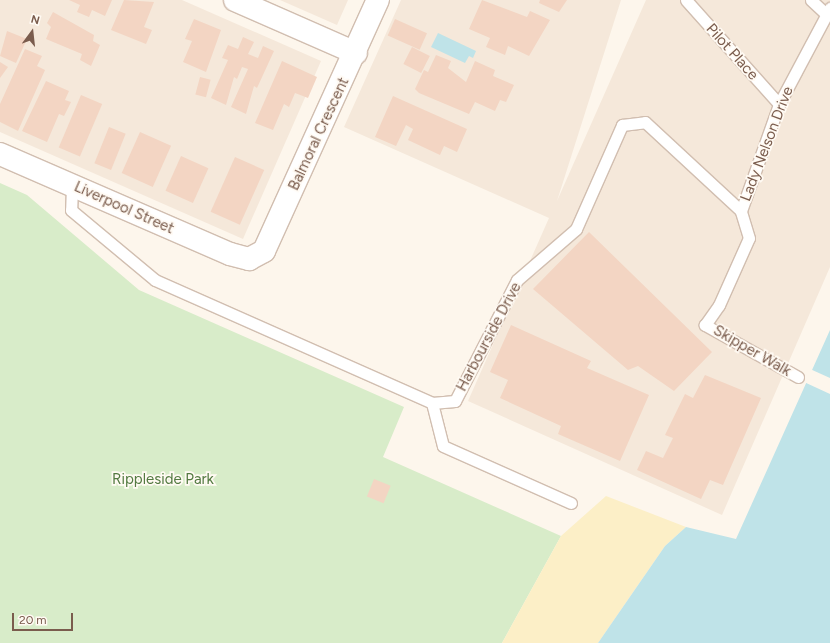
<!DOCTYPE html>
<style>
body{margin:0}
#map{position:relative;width:830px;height:643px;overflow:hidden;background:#fdf6ec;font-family:Figtree,sans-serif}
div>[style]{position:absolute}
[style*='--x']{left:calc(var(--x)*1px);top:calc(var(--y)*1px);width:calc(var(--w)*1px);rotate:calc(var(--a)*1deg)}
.residential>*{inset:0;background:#f5e8da}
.green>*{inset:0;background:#d8ecc9}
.sand>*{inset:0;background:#fcefc7}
.water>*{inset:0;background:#bfe3e8}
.pier>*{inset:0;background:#fdf6ec}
.building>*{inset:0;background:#f3d5c3;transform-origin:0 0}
.roads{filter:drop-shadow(1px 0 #d1beb0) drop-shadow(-1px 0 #d1beb0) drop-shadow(0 1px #d1beb0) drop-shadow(0 -1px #d1beb0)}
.lane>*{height:11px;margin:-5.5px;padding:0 5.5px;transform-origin:5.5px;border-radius:5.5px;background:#fff}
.street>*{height:22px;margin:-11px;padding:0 11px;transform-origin:11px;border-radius:11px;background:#fff}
span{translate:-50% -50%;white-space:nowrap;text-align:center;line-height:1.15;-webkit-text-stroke:3.5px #fffaf3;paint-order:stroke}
.street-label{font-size:15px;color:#7a5c4d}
.park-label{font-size:15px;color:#537a41}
.north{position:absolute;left:12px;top:12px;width:40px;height:40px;-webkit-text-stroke:3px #fffaf3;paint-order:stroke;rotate:15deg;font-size:11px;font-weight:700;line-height:16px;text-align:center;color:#7a5c4d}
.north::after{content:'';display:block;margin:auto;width:14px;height:18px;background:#7a5c4d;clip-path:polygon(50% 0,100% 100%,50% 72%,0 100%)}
.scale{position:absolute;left:12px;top:613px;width:61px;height:18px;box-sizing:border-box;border:2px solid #7a5c4d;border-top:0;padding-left:5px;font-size:12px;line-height:14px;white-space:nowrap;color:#7a5c4d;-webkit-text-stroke:3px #fffaf3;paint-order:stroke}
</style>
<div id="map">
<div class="residential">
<i style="clip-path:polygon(0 0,182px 0,321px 61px,243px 239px,0 132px)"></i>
<i style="clip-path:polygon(280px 0,348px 0,337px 25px)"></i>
<i style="clip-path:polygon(401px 0,621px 0,557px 201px,646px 0,830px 0,830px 267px,722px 515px,468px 401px,549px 218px,344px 127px)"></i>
</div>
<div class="green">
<i style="clip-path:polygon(0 183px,27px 195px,139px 290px,404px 407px,383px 457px,561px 536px,502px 643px,0 643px)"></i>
</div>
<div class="sand">
<i style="clip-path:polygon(606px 496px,686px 527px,665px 546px,598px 643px,502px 643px,561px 536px)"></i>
</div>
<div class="water">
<i style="clip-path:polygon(438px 33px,476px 51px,473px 58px,469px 56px,465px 63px,431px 47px)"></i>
<i style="clip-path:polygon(830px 330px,830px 643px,598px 643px,665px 546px,686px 527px,736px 539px)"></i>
</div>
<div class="pier">
<i style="clip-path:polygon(810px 369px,830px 378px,830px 394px,804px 382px)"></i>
</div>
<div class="building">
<i style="clip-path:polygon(69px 0,112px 0,105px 16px,92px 10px,89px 17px,77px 12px,80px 5px)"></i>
<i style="clip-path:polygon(124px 0,154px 2px,144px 27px,152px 30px,146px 44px,111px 30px)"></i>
<i style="clip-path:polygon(482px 0,527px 17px,530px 11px,550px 20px,529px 56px,508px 46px,505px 55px,486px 47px,490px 38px,469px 29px)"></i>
<i style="clip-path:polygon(540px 0,567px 0,559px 12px,539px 3px)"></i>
<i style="clip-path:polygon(53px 12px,94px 35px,93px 41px,100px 45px,91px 66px,80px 60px,82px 54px,46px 39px,51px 27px,47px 23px)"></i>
<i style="clip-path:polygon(194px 19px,221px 30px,206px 72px,183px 62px,192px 41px,185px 39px)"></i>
<i style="left:395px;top:19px;width:35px;height:18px;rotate:24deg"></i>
<i style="clip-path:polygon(7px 31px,27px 39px,16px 63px,0 56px)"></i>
<i style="clip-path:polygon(243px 37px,254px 42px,248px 54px,258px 58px,263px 46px,274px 51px,257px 88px,254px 86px,246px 114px,231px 107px,248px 69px,242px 67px,237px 79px,234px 77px,226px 105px,211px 98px,228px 60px,222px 58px,228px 45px,238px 49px)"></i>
<i style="left:412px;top:47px;width:20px;height:19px;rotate:27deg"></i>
<i style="clip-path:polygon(25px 49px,42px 56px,37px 66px,45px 70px,18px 131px,0 122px,0 104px)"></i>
<i style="clip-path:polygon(436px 55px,451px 61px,448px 68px,466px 82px,475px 61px,495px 70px,493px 76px,514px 85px,506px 102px,500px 100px,495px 111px,475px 102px,469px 114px,419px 93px,415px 89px,424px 70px,428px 72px)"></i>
<i style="clip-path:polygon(282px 61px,317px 77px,308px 98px,295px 93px,289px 107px,284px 104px,273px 130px,255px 123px)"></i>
<i style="clip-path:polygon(0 62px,8px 67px,0 78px)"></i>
<i style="left:200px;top:77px;width:11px;height:18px;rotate:15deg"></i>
<i style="clip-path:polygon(46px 81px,69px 91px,65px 100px,71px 102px,64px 116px,59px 114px,47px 142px,22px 131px)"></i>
<i style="left:81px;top:95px;width:23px;height:57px;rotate:23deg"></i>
<i style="clip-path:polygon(393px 96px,467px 129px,457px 152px,444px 146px,440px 155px,408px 140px,413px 129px,406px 125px,396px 146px,375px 137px)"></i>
<i style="left:109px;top:127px;width:18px;height:39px;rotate:22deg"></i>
<i style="left:140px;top:132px;width:34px;height:45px;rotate:24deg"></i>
<i style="left:181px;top:156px;width:30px;height:38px;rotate:24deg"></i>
<i style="left:235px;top:157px;width:32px;height:60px;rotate:24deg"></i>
<i style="clip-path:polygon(589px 232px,712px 352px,674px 391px,638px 366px,628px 370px,533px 289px)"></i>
<i style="clip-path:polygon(511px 325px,591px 361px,587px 368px,649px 395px,620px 461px,558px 434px,561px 426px,500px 398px,508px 380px,490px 372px)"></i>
<i style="clip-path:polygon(705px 375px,761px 398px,723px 485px,710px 480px,701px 499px,637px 470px,646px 451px,663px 458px,673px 438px,665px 435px,685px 394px,693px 398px)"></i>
<i style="left:374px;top:479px;width:18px;height:19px;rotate:22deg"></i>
</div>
<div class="roads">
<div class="lane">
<i style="--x:686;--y:0;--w:140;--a:48.2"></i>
<i style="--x:811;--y:0;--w:22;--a:43"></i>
<i style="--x:72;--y:186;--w:24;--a:92"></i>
<i style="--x:71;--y:210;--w:109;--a:39.8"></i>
<i style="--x:155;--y:280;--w:303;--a:23.9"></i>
<i style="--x:432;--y:403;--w:23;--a:-5"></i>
<i style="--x:455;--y:401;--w:136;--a:-62.9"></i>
<i style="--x:517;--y:280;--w:78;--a:-40.8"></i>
<i style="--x:576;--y:229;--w:114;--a:-66.1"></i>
<i style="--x:622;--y:125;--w:23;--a:-7"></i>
<i style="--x:645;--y:122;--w:131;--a:42.8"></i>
<i style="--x:798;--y:377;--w:107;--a:-150.8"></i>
<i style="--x:705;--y:325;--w:24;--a:-55"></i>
<i style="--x:719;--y:305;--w:73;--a:-65.9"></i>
<i style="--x:749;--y:238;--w:28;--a:-107"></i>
<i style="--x:741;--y:211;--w:114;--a:-70.4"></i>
<i style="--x:779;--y:104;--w:109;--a:-62"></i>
<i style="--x:432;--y:403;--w:44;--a:75.7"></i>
<i style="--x:443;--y:446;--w:140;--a:24"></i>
</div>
<div class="street">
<i style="--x:235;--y:0;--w:132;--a:23.7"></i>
<i style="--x:0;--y:154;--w:251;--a:23.5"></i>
<i style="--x:230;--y:254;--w:20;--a:15"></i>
<i style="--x:249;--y:259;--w:17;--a:-28"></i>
<i style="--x:264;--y:251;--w:276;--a:-65.6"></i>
</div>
</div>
<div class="street-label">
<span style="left:732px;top:52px;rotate:48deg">Pilot Place</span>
<span style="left:319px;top:134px;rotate:-65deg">Balmoral Crescent</span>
<span style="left:767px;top:144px;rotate:-69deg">Lady Nelson Drive</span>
<span style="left:124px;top:208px;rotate:24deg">Liverpool Street</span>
<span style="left:489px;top:337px;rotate:-62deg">Harbourside Drive</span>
<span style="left:752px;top:351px;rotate:30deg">Skipper Walk</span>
</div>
<div class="park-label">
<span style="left:163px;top:480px">Rippleside Park</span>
</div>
<div class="north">N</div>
<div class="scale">20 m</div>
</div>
